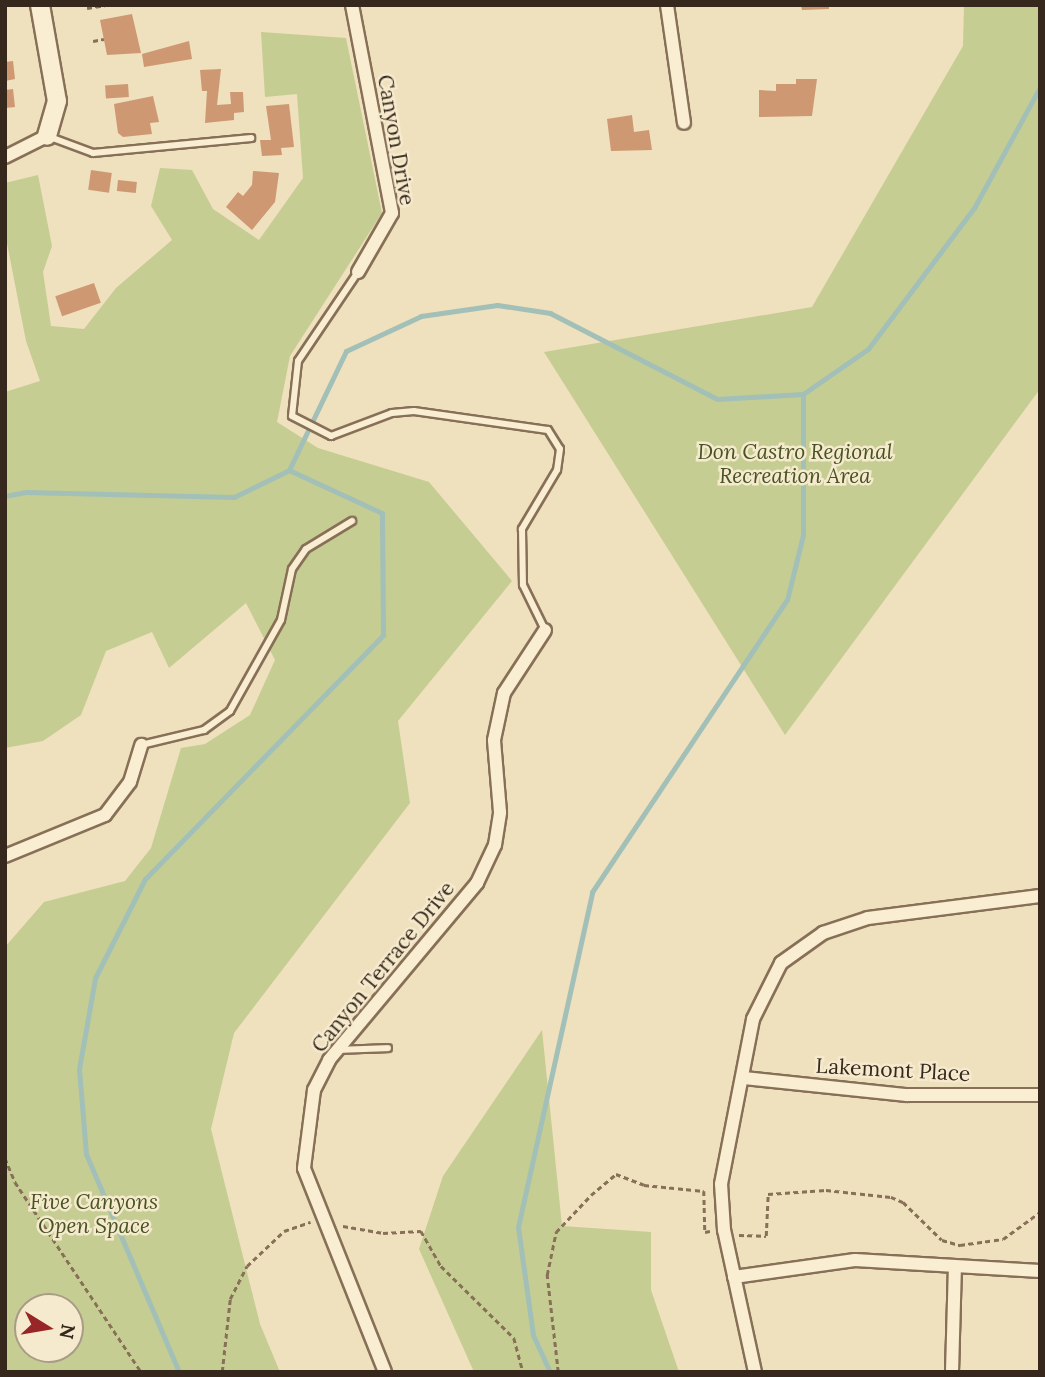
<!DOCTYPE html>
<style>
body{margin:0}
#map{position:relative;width:1045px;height:1377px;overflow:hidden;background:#efe0be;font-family:Lora,serif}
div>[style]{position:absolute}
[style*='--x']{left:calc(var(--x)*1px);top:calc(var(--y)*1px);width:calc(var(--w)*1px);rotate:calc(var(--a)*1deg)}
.green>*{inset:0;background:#c6cd92}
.stream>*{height:5px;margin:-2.5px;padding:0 2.5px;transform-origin:2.5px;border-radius:2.5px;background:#a2c0b7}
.building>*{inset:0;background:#ce9873;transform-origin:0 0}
.path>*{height:2.5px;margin-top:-1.25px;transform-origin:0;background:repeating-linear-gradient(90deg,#877057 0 5px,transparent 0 8.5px)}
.roads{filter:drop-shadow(2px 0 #877057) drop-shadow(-2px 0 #877057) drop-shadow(0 2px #877057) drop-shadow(0 -2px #877057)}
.lane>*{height:6px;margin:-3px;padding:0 3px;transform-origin:3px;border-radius:3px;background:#f9edd2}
.street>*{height:12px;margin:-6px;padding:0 6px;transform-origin:6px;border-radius:6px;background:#f9edd2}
.secondary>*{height:18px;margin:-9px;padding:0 9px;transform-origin:9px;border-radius:9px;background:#f9edd2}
span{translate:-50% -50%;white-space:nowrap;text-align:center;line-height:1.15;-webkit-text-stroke:5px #f6eace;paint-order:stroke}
.street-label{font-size:21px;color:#36281c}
.park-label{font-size:21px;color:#475322;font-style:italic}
.frame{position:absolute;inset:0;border:7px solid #36281c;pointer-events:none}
.north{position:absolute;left:14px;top:1293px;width:70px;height:70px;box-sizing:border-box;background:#f6eace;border:2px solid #a99c87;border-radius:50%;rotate:101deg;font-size:19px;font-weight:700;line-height:28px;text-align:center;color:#36281c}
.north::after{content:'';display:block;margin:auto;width:24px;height:32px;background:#982628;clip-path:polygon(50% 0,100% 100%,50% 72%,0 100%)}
</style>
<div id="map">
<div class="green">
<i style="clip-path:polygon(964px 5px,1040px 5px,1040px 389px,785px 735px,544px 352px,812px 307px,963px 46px)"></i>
<i style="clip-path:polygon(evenodd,261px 32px,346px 38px,382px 213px,290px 356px,277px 422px,318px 448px,429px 482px,512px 581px,398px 721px,410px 803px,234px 1033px,211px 1129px,260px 1324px,280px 1372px,5px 1372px,5px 947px,44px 902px,125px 881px,151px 848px,181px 748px,205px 744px,250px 715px,275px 660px,246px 603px,169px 668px,152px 632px,106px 651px,81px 715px,43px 741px,5px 748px,5px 392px,40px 381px,26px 341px,5px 233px,5px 183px,38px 175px,52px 246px,43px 272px,51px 326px,84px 329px,116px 288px,172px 240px,151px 206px,160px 168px,192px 170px,213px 209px,259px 240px,303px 178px,297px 94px,265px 97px,261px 32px,28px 1307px,70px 1307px,70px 1349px,28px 1349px,28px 1307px)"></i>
<i style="clip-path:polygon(542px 1030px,562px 1226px,651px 1232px,651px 1290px,679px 1372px,474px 1372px,419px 1249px,443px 1176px)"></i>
</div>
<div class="stream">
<i style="--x:5;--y:496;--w:21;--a:-11"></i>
<i style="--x:26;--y:492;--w:208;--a:1.4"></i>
<i style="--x:234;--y:497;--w:61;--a:-26.1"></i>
<i style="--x:289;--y:470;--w:132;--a:-64.4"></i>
<i style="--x:346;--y:351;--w:83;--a:-25"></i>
<i style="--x:421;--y:316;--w:77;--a:-8.2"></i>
<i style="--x:497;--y:305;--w:54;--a:8.6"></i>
<i style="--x:550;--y:313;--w:188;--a:27.2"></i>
<i style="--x:717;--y:399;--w:86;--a:-3.3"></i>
<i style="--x:803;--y:394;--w:79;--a:-34.7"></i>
<i style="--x:868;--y:349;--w:176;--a:-53.1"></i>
<i style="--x:974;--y:208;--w:138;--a:-61.4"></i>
<i style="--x:179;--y:1372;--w:237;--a:-113.1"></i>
<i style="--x:86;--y:1154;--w:85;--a:-94.7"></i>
<i style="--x:79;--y:1069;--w:92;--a:-80"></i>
<i style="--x:95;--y:978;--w:111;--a:-63.2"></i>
<i style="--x:145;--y:879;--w:341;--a:-45.7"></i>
<i style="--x:383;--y:635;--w:122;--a:-90.5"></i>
<i style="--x:382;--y:513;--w:102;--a:-155.2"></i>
<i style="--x:550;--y:1372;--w:41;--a:-114.7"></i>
<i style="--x:533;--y:1335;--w:109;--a:-97.9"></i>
<i style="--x:518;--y:1227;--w:343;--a:-77.5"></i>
<i style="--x:592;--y:892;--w:351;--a:-56.3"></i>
<i style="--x:787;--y:600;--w:67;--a:-76.2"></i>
<i style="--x:803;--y:535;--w:141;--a:-90"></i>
</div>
<div class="building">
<i style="clip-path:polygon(801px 5px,829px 5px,829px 9px,802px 10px)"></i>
<i style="clip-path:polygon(132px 14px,141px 53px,107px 55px,100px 20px)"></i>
<i style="clip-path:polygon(189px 41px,192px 59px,144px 67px,142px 54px)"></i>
<i style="clip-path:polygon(13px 61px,15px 79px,5px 81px,5px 62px)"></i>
<i style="clip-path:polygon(221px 69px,217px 105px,231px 104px,230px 92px,243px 92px,244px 112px,234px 113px,234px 120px,205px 123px,207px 91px,202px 91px,200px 70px)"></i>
<i style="clip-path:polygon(796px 79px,817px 79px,812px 116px,759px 117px,759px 90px,776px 91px,776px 84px,796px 84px)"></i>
<i style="left:128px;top:84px;width:13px;height:23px;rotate:86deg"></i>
<i style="clip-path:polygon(13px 89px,15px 107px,5px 108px,5px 90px)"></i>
<i style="clip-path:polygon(153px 96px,159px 122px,150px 123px,152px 134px,123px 137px,118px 133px,114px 104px)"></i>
<i style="clip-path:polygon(289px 104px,294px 147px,281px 148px,282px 155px,262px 156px,260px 140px,271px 140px,266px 106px)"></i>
<i style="clip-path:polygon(632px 115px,634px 132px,649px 130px,652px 150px,611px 151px,607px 119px)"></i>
<i style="left:91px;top:170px;width:21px;height:20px;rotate:8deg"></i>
<i style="clip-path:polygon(253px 171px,279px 173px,275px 202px,252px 230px,226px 207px,238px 192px,243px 196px,252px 185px)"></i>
<i style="left:118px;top:180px;width:19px;height:11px;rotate:6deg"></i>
<i style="left:94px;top:283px;width:21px;height:41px;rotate:71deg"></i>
</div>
<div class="path">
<i style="--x:87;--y:8;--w:18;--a:-9"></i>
<i style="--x:93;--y:41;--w:11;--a:-10"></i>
<i style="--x:5;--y:1158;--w:26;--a:67"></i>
<i style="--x:15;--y:1182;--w:228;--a:56.4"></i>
<i style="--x:343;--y:1226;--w:41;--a:9.9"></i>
<i style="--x:383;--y:1233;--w:38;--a:-3"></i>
<i style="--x:421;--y:1231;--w:40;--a:60.3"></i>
<i style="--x:441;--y:1266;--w:103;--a:44.6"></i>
<i style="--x:514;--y:1338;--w:35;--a:75"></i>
<i style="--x:739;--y:1235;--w:27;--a:2"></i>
<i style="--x:766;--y:1236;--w:42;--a:-87.3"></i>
<i style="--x:768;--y:1194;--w:58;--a:-3.9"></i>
<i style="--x:826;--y:1190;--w:65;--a:6.1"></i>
<i style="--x:891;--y:1197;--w:13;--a:23"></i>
<i style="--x:903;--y:1202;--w:54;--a:44.3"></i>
<i style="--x:942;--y:1240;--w:19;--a:16"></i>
<i style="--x:960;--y:1245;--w:43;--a:-7.9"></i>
<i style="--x:1003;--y:1239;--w:46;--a:-36.1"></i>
<i style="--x:222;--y:1372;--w:73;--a:-83.7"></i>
<i style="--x:230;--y:1299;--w:37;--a:-63"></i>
<i style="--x:247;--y:1266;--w:51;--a:-43.4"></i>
<i style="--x:284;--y:1231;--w:28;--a:-19"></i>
<i style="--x:558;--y:1372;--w:98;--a:-96.5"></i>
<i style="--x:547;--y:1275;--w:44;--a:-78.2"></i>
<i style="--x:556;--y:1232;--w:51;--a:-46.6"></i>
<i style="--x:591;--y:1195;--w:33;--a:-40"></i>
<i style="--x:616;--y:1174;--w:30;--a:21"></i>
<i style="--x:644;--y:1185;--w:60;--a:5.7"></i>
<i style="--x:704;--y:1191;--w:41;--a:88.6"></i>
<i style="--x:705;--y:1232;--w:5;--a:-11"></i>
</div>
<div class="roads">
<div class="lane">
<i style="--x:50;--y:137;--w:46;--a:20.4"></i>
<i style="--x:93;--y:153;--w:159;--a:-5.4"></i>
<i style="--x:358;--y:272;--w:107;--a:124"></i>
<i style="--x:298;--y:361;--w:55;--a:96.2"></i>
<i style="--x:292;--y:416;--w:44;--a:27.1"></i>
<i style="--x:331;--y:436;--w:65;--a:-20.7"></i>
<i style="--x:392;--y:413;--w:22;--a:-5"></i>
<i style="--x:414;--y:411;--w:135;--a:8.1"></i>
<i style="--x:548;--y:430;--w:22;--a:58"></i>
<i style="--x:560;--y:449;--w:21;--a:98"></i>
<i style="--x:557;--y:470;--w:69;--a:120.7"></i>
<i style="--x:522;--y:529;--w:56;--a:89"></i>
<i style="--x:523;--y:585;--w:50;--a:63.9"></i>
<i style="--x:141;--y:745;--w:65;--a:-13.4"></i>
<i style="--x:204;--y:730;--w:32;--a:-36"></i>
<i style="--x:230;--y:711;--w:104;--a:-60.7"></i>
<i style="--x:281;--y:620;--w:52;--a:-77.8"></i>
<i style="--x:292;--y:569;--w:24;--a:-55"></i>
<i style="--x:306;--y:549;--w:54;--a:-31.3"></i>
<i style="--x:339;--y:1050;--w:49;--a:-2.3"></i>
</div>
<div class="street">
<i style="--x:352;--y:5;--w:212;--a:79.1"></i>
<i style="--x:392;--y:213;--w:68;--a:120"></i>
<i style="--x:667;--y:5;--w:119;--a:81.8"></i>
<i style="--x:5;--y:157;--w:47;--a:-26.6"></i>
<i style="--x:5;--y:856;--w:108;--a:-22.3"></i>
<i style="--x:105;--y:815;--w:41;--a:-52.9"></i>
<i style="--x:130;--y:782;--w:39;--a:-73"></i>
<i style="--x:744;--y:1078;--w:164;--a:6"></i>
<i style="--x:907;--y:1095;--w:133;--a:0"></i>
<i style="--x:734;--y:1277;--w:122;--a:-8"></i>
<i style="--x:855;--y:1260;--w:185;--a:3.4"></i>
<i style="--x:385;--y:1372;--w:219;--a:-111.7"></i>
<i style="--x:304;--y:1168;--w:79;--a:-82.7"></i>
<i style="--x:314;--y:1090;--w:34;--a:-63"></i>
<i style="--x:329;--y:1060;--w:231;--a:-50.1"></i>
<i style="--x:477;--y:883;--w:42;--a:-64.7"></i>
<i style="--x:495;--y:845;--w:33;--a:-81"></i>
<i style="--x:500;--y:812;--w:72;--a:-94.8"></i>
<i style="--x:494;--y:740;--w:48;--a:-78"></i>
<i style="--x:504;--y:693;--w:75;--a:-56.9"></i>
<i style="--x:755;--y:1372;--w:145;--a:-102.3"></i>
<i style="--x:724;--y:1230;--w:46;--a:-93.7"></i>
<i style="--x:721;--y:1184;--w:168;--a:-79"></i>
<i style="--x:753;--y:1019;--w:63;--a:-63.4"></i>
<i style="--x:781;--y:963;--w:52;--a:-35.5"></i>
<i style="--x:823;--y:933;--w:47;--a:-18.4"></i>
<i style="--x:868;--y:918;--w:173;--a:-7.3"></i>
<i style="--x:952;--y:1372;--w:105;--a:-88.4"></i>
</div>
<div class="secondary">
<i style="--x:40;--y:5;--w:97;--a:80"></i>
<i style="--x:57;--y:101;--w:36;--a:106"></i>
</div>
</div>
<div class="street-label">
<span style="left:396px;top:140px;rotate:80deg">Canyon Drive</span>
<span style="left:383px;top:967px;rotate:-51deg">Canyon Terrace Drive</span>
<span style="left:893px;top:1070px;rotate:3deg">Lakemont Place</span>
</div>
<div class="park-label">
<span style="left:795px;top:464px">Don Castro Regional<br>Recreation Area</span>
<span style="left:94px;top:1214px">Five Canyons<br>Open Space</span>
</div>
<div class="frame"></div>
<div class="north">N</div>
</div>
